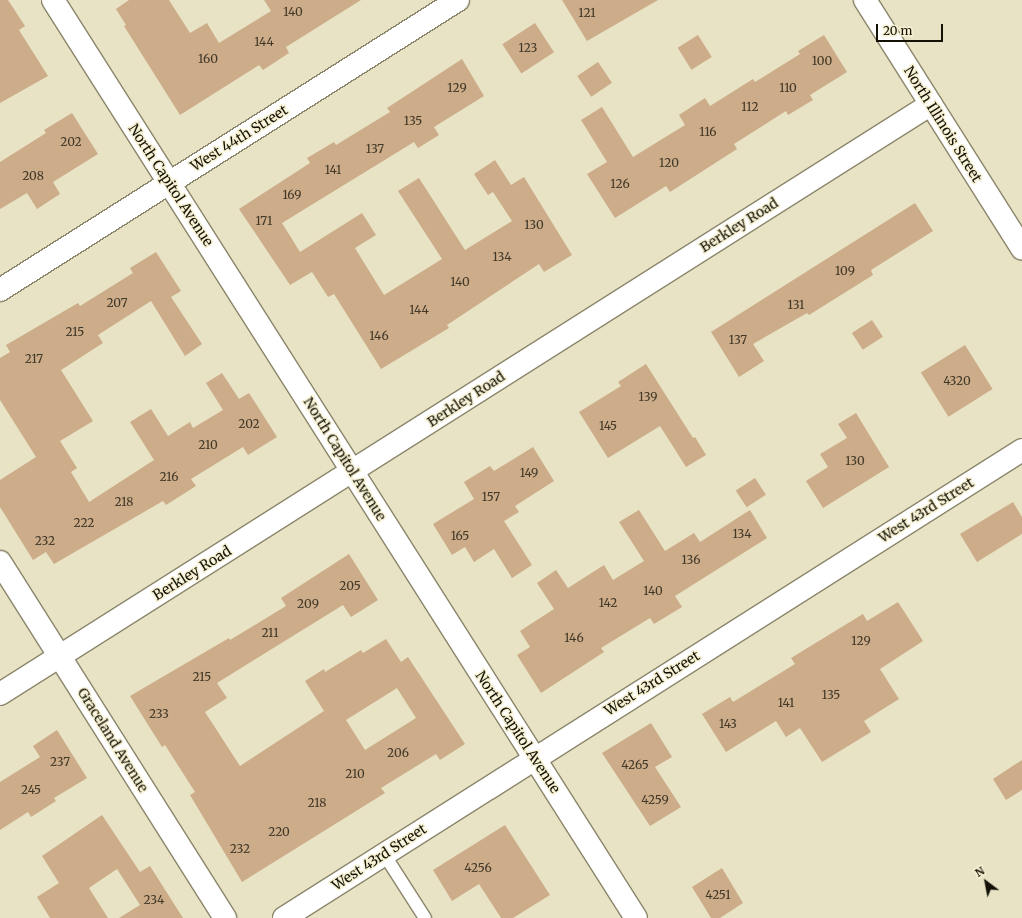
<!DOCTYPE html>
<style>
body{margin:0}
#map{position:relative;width:1022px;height:918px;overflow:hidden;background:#e8e3c5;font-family:Merriweather,serif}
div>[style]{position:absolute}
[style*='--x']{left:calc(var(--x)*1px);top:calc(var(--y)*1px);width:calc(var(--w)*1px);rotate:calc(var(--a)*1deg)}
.building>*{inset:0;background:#ccac89;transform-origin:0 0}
.roads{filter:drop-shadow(1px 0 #8b866b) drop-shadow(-1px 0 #8b866b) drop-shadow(0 1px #8b866b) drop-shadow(0 -1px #8b866b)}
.service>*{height:12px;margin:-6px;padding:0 6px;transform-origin:6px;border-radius:6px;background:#fff}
.minor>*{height:22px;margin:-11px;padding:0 11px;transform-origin:11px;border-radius:11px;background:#fff}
.tertiary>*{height:22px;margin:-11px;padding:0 11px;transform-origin:11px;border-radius:11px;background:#fff}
.secondary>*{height:22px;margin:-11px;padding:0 11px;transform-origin:11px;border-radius:11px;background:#fff}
span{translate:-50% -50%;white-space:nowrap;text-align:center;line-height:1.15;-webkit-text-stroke:3px #f6f0d2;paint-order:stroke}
.number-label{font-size:12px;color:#423828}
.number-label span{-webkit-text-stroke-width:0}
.street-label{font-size:14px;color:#141207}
.north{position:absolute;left:966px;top:862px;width:40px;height:40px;-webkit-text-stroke:3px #f6f0d2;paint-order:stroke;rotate:328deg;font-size:11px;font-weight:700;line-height:16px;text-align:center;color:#141207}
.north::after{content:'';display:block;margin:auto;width:14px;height:18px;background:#141207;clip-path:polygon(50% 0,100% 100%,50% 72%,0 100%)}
.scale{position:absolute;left:876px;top:24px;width:67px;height:18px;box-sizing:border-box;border:2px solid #141207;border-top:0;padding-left:5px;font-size:12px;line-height:14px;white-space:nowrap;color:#141207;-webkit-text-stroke:3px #f6f0d2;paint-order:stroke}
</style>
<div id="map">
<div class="building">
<i style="clip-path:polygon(0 0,8px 0,25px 26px,19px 30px,48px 76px,0 103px)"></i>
<i style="clip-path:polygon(129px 0,169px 0,190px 33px,207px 23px,219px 43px,271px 11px,264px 0,361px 0,286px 47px,289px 53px,263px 70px,259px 65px,180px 115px,124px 26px,126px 25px,116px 9px)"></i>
<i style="clip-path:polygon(562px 0,658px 0,587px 41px)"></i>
<i style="left:535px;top:23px;width:35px;height:39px;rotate:57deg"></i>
<i style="left:698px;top:35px;width:26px;height:24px;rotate:58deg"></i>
<i style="clip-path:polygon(824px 35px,847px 72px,810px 95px,813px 100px,788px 115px,786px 111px,734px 144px,737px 149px,695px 176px,670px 192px,666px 186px,615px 218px,587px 174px,607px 162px,581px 120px,602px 107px,633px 157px,685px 125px,679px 115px,705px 98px,710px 106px,753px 79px,755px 82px,800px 54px,798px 51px)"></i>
<i style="clip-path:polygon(462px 59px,484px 96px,434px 127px,439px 135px,418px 148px,414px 142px,282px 223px,300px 252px,362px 213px,376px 235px,355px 248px,384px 295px,442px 259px,398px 191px,419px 178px,465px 250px,512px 221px,493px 192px,488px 195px,474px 174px,495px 160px,511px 185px,524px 177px,572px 255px,544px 272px,539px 264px,447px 325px,449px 328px,381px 369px,334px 294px,328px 297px,312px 272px,290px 285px,239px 209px,310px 163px,307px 158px,334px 142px,336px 145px,390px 112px,387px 108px)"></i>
<i style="left:598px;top:62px;width:25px;height:25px;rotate:56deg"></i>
<i style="clip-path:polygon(72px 113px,98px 154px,53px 182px,60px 194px,37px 209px,27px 193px,0 209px,0 162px,46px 133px,44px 130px)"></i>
<i style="clip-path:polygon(915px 203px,933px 231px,871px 270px,873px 275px,809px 315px,807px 313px,753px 344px,764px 361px,739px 377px,711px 332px)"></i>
<i style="clip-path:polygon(156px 252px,181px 291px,171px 297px,202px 344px,185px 356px,151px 301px,98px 335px,103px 343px,61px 370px,93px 421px,60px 441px,77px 468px,71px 472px,89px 502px,154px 460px,130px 422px,151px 409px,168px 436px,190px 422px,193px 428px,223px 410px,206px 383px,222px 373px,239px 399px,249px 393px,277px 437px,248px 455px,243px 447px,191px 479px,196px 486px,166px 505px,163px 501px,54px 564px,46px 552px,33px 560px,0 507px,0 480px,36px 457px,0 400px,0 358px,10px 352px,6px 345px,78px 303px,80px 306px,133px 273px,130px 268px)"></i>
<i style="left:872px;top:320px;width:20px;height:24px;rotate:57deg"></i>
<i style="left:965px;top:345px;width:52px;height:52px;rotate:58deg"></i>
<i style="clip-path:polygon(646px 364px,693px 438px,695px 437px,706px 455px,686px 467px,660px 426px,608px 458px,579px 412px,621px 386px,618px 382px)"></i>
<i style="clip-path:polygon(856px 413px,889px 467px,823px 508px,806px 481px,828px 467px,820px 454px,847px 438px,838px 424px)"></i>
<i style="clip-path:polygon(533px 447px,554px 481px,515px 506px,519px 512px,504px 521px,532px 565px,512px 578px,494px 549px,474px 562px,465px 547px,452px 555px,433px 524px,474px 499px,464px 482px,490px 466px,494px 471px)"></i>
<i style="left:755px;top:478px;width:20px;height:23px;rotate:57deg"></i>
<i style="clip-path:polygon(1013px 502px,1022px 517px,1022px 534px,977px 562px,960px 534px)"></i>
<i style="clip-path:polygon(639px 510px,665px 551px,694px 533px,700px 542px,750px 510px,767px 538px,675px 596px,682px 607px,654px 624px,650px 618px,601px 648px,604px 652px,541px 693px,517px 655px,530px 647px,520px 631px,554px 609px,537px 583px,556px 570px,568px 588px,604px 565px,613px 580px,644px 561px,619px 522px)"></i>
<i style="clip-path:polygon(evenodd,349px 554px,378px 600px,351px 617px,343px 605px,217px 683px,227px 698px,205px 712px,240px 766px,324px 711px,305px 681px,324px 669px,325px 672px,361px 650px,363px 653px,386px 639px,401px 662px,408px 657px,465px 744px,440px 760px,436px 754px,381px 788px,385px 793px,242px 882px,190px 795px,195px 792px,165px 745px,162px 747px,130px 696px,229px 638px,230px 640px,286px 606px,281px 598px,349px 554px,397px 688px,416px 718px,365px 750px,346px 720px,397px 688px)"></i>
<i style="clip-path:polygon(898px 602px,923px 641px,880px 669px,899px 699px,864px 721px,871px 732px,822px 762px,800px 728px,786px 737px,776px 721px,726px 752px,702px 714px,730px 697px,733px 702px,795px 664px,791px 658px,863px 614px,867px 621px)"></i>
<i style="clip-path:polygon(651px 723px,672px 757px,655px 767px,681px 807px,650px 826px,602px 753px)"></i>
<i style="clip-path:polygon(57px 730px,87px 778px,54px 798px,56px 801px,31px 817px,28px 812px,0 830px,0 782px,40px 757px,33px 746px)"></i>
<i style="clip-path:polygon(1022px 760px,1022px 790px,1006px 800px,993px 779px)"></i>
<i style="clip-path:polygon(102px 815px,140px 872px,150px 866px,183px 918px,119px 918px,140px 905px,117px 869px,89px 888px,108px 918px,50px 918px,37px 897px,59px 883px,42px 856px)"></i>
<i style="clip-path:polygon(505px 825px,550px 895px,513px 918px,501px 918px,479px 884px,452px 901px,433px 870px)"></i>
<i style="clip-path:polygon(722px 868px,743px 903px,720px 918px,711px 918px,692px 887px)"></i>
</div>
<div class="roads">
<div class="service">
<i style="--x:384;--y:854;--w:76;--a:57.4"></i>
</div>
<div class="minor">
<i style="--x:0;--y:290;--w:542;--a:-32.34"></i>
<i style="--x:0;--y:562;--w:421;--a:57.7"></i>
<i style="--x:0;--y:694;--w:1102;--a:-32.36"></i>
<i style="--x:284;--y:918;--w:874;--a:-32.38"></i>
</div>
<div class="tertiary">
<i style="--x:865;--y:0;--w:294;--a:57.7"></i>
</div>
<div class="secondary">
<i style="--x:53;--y:0;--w:1087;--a:57.58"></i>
</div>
</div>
<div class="number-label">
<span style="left:293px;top:12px">140</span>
<span style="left:587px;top:13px">121</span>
<span style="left:264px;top:42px">144</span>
<span style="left:528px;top:48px">123</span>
<span style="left:208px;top:59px">160</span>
<span style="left:822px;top:61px">100</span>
<span style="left:457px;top:88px">129</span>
<span style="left:788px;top:88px">110</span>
<span style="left:750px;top:107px">112</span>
<span style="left:413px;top:121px">135</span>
<span style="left:708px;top:132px">116</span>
<span style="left:71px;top:142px">202</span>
<span style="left:375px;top:149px">137</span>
<span style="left:669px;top:163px">120</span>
<span style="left:333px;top:170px">141</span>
<span style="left:33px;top:176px">208</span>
<span style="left:620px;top:184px">126</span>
<span style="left:292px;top:195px">169</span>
<span style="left:264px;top:221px">171</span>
<span style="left:534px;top:225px">130</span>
<span style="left:502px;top:257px">134</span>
<span style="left:845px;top:271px">109</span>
<span style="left:460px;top:282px">140</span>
<span style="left:117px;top:303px">207</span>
<span style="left:796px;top:305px">131</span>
<span style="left:419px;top:310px">144</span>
<span style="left:75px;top:332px">215</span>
<span style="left:379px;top:336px">146</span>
<span style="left:738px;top:340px">137</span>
<span style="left:34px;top:359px">217</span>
<span style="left:957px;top:381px">4320</span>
<span style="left:648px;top:397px">139</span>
<span style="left:249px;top:424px">202</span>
<span style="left:608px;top:426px">145</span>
<span style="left:208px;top:445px">210</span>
<span style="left:855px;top:461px">130</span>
<span style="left:529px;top:473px">149</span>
<span style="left:169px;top:477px">216</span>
<span style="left:491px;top:497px">157</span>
<span style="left:124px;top:502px">218</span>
<span style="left:84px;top:523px">222</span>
<span style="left:742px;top:534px">134</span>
<span style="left:460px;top:536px">165</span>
<span style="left:45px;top:541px">232</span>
<span style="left:691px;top:560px">136</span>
<span style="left:350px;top:586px">205</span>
<span style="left:653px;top:591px">140</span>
<span style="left:608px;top:603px">142</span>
<span style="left:308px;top:604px">209</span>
<span style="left:270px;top:633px">211</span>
<span style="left:574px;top:638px">146</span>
<span style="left:861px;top:641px">129</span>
<span style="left:202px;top:677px">215</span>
<span style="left:831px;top:695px">135</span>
<span style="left:786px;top:703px">141</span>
<span style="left:159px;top:714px">233</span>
<span style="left:728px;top:724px">143</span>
<span style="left:398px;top:753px">206</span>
<span style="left:60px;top:762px">237</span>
<span style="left:635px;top:765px">4265</span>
<span style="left:355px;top:774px">210</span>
<span style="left:31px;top:790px">245</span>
<span style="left:655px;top:800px">4259</span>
<span style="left:317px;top:803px">218</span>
<span style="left:279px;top:832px">220</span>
<span style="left:240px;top:849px">232</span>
<span style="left:478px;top:868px">4256</span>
<span style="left:718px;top:895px">4251</span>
<span style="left:154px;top:900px">234</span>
</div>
<div class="street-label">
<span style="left:943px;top:124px;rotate:58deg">North Illinois Street</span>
<span style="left:239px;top:138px;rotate:-32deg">West 44th Street</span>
<span style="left:171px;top:185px;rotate:57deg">North Capitol Avenue</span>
<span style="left:739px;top:225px;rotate:-32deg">Berkley Road</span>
<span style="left:466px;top:399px;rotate:-33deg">Berkley Road</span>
<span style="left:345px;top:459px;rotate:58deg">North Capitol Avenue</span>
<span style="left:926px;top:510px;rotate:-32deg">West 43rd Street</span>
<span style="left:192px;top:573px;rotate:-32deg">Berkley Road</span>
<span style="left:652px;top:683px;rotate:-32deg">West 43rd Street</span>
<span style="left:518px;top:732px;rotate:57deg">North Capitol Avenue</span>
<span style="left:113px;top:740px;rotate:58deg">Graceland Avenue</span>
<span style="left:379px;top:857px;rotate:-33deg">West 43rd Street</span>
</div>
<div class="north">N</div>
<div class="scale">20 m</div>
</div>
